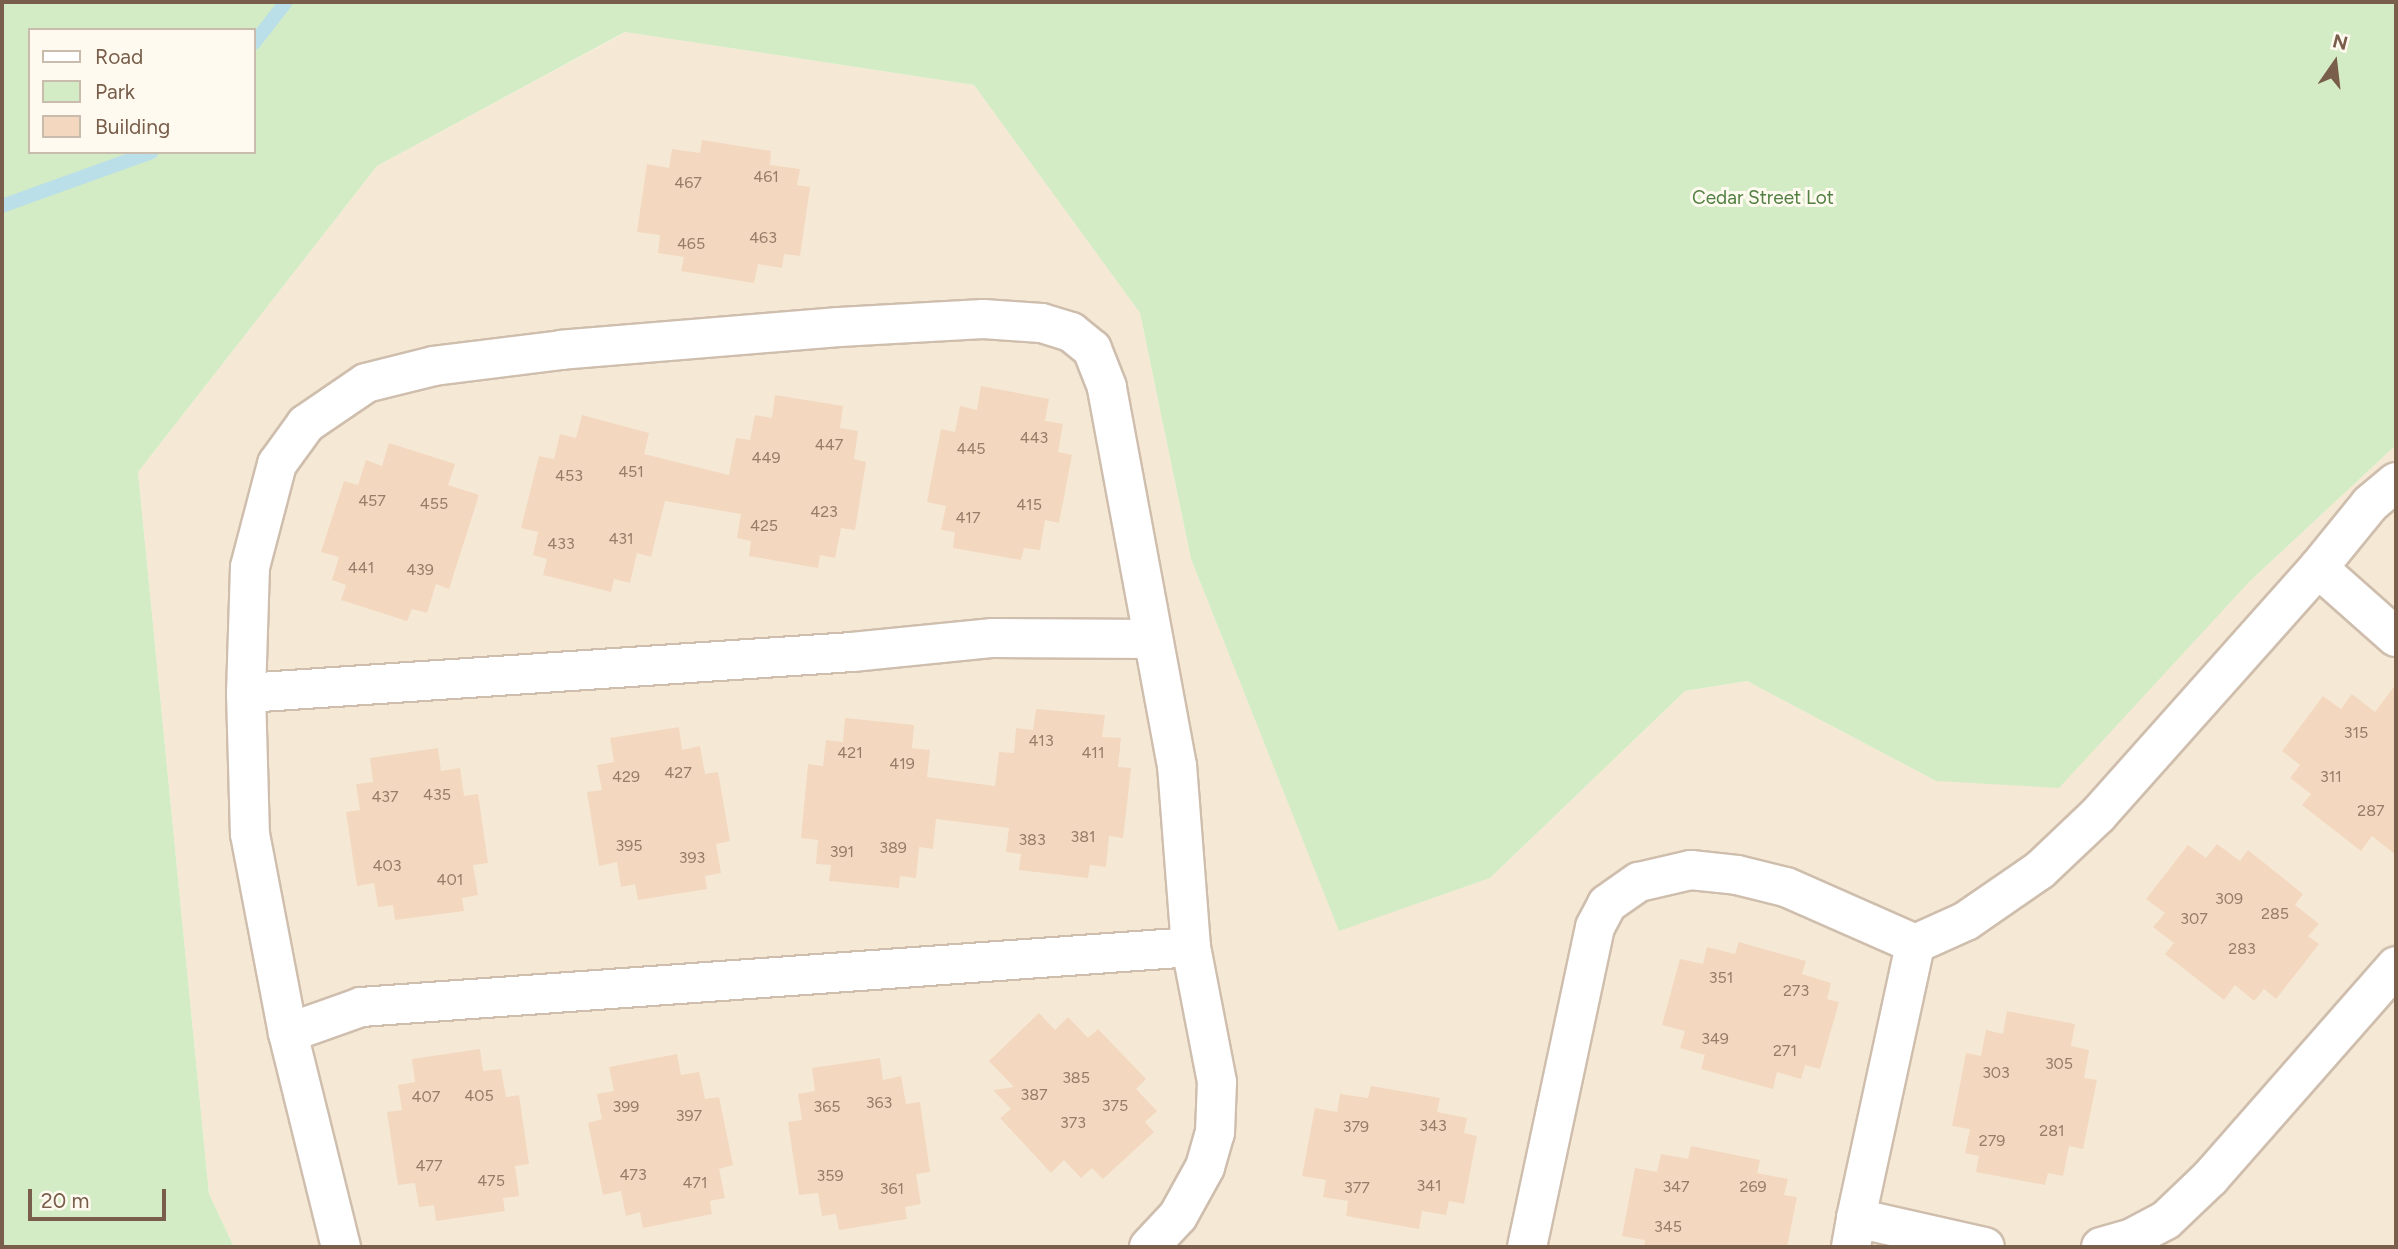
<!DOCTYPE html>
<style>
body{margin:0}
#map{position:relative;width:2398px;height:1249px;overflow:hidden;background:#fdf6e8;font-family:Figtree,sans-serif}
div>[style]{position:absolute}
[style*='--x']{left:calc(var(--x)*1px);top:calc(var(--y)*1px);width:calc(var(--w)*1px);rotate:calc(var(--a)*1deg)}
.residential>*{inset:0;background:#f5e9d6}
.green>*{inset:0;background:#d3ecc5}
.stream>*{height:14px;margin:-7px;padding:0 7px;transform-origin:7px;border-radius:7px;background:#bbdfe8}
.building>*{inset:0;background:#f3d7bf}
.roads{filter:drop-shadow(2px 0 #cfbead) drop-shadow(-2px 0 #cfbead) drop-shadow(0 2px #cfbead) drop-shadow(0 -2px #cfbead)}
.minor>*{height:38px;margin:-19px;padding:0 19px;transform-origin:19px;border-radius:19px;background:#fff}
span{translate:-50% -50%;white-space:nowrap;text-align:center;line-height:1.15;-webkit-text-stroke:6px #fffaef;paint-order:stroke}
.number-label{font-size:16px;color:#977c68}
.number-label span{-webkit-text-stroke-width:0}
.park-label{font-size:19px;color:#507f42}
.frame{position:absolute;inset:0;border:4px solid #785e4b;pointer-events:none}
.legend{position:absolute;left:28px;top:28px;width:228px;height:126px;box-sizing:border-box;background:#fffaef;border:2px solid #c9bcad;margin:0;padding:9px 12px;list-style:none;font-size:21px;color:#785e4b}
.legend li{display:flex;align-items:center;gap:14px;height:35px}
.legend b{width:35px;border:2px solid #c9bcad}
.north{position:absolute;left:2300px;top:28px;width:70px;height:70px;-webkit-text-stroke:5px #fffaef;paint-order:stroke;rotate:14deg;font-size:19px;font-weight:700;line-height:28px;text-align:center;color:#785e4b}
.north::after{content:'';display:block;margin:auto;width:24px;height:32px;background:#785e4b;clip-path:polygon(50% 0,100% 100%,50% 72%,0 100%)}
.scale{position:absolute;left:28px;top:1189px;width:138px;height:32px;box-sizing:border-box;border:4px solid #785e4b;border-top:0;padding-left:9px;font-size:21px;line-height:24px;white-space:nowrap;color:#785e4b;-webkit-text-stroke:5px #fffaef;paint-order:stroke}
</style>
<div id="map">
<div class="residential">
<i style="clip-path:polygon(626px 32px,974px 85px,1140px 313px,1191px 559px,1339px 930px,1490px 878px,1685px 691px,1747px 681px,1936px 781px,2249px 582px,2396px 445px,2396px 1241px,2392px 1247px,234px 1247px,209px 1194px,138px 472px,377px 166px)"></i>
</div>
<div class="green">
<i style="clip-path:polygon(evenodd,2px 2px,2396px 2px,2396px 445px,2249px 582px,2059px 788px,1936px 781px,1747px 681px,1685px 691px,1490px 878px,1339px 931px,1191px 559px,1140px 313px,974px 85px,625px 32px,377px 166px,138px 472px,209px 1194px,234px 1247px,2px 1247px,2px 2px,30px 30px,254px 30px,254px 152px,30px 152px,30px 30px)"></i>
</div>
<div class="stream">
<i style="--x:254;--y:43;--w:52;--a:-52"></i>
<i style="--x:2;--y:206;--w:159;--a:-19.8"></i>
</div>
<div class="building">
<i style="clip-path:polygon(702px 140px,771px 151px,770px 165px,800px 169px,797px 185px,810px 187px,800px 256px,784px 254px,782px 268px,758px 264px,754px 283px,681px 271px,684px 257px,658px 253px,660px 235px,637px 232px,647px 164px,669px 168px,672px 149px,700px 153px)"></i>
<i style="clip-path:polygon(981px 386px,1049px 399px,1045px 421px,1063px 424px,1058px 452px,1072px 455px,1059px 523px,1045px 520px,1040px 550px,1024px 548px,1021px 560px,953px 548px,955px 532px,941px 530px,946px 506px,927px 502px,941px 429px,955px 432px,960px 406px,977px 410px)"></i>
<i style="clip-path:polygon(775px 395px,843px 406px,840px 428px,858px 431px,854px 459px,866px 462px,855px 530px,841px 528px,835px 558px,820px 555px,818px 568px,749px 556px,751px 541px,737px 538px,741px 514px,665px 501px,651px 557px,637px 553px,630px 583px,614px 579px,611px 592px,543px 575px,547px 559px,533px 555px,538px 532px,521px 528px,539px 456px,554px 459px,560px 434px,576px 438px,582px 415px,649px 433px,644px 454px,729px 475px,736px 438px,750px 440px,755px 415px,772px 418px)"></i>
<i style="clip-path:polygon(389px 443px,455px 464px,448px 485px,479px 495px,449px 589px,436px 584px,427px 613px,412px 609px,407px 621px,341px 600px,346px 585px,332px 580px,339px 557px,321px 552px,344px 481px,358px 485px,366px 460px,382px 466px)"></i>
<i style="clip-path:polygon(2396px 684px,2396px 855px,2372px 836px,2361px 851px,2302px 805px,2311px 794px,2290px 778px,2300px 765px,2282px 751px,2323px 696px,2341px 709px,2352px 694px,2375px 712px)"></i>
<i style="clip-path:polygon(1036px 709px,1105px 715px,1102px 737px,1121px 738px,1118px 767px,1131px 768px,1127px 804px,1123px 838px,1109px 836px,1106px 867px,1090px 865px,1088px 878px,1019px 870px,1021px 854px,1006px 852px,1009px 828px,936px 819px,933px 849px,919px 847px,916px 878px,900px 876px,899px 888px,829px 881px,831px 865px,816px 864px,818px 840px,801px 838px,808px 764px,823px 766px,826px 740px,843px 742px,845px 718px,914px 725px,912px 748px,930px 750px,927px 777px,995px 786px,999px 752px,1014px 753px,1016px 728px,1033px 730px)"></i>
<i style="clip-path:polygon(679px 727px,682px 750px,700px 746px,705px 774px,718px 772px,730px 841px,716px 844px,721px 873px,705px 876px,707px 889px,638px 900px,635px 884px,621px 887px,617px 862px,599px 866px,587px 792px,602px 790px,597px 765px,614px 762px,610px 738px)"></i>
<i style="clip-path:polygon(438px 748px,441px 771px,460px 768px,464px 796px,478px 794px,488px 863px,473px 865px,478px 895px,462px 898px,464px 911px,395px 920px,393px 905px,378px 907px,374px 883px,357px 886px,346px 812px,360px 810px,356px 784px,373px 782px,370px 758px)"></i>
<i style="clip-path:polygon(2217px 844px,2240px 861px,2248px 850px,2303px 894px,2295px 905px,2319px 924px,2308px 936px,2319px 944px,2276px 999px,2264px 989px,2254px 1001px,2235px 985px,2224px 1000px,2165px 954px,2174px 943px,2153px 927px,2165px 913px,2146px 899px,2188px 845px,2206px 858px)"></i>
<i style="clip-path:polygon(1739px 942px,1806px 961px,1802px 974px,1831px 983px,1827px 999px,1839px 1002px,1820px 1069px,1805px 1065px,1801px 1079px,1777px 1072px,1773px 1089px,1701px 1069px,1705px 1055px,1680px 1048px,1685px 1031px,1662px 1025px,1680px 959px,1703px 964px,1707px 947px,1735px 954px)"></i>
<i style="clip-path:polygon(2007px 1011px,2075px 1024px,2071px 1046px,2089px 1050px,2084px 1078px,2097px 1080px,2083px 1149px,2069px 1146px,2063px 1176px,2048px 1173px,2045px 1185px,1976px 1172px,1979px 1156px,1965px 1153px,1970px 1129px,1952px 1126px,1966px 1053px,1981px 1056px,1986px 1030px,2003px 1034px)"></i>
<i style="clip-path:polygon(1039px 1013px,1055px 1030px,1068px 1017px,1088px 1038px,1098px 1029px,1146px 1079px,1136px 1089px,1157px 1111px,1145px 1122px,1154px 1132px,1103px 1179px,1092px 1168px,1081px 1178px,1064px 1160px,1051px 1173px,1000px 1118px,1011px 1109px,993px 1090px,1014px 1087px,989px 1061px)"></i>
<i style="clip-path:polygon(480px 1049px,483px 1071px,501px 1069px,506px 1097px,519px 1095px,529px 1164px,515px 1166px,519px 1196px,503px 1198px,505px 1211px,436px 1221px,434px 1205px,419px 1207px,415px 1183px,398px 1185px,387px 1112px,402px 1110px,398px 1085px,415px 1082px,412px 1059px)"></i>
<i style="clip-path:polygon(677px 1054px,681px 1075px,699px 1072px,705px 1099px,719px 1097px,733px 1165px,719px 1169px,725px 1198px,710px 1201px,712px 1214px,643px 1228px,640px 1212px,626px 1216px,621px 1191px,603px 1195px,588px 1123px,602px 1119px,597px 1094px,614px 1091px,609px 1067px)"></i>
<i style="clip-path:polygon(880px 1058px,883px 1080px,901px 1076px,906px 1104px,920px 1102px,930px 1172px,916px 1174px,921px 1204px,905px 1207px,907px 1219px,839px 1230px,836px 1214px,822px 1216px,818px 1193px,799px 1195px,788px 1122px,802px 1120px,798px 1094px,815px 1091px,812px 1068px)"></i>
<i style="clip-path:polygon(1371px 1086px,1440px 1098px,1437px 1112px,1467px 1118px,1464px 1133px,1477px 1136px,1464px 1204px,1449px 1201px,1446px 1215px,1422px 1211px,1419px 1229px,1346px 1216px,1348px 1201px,1323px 1197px,1326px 1180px,1302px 1176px,1315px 1108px,1337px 1112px,1340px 1094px,1368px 1098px)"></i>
<i style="clip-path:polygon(1691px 1146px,1760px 1160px,1757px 1173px,1788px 1179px,1784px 1195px,1797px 1197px,1787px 1247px,1644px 1247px,1645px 1240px,1622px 1236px,1635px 1168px,1657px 1172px,1661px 1154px,1688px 1159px)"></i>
</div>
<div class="roads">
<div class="minor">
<i style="--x:2396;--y:482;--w:34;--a:140"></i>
<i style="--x:2370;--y:504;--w:82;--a:129.1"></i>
<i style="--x:2318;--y:568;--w:104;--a:41.5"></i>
<i style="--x:246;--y:693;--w:141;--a:88.4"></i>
<i style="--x:250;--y:834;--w:203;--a:79.2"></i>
<i style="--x:288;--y:1033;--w:77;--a:-19.6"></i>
<i style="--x:361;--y:1007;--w:832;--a:-4.13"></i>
<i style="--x:288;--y:1033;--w:220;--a:76.1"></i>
<i style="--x:1856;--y:1218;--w:280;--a:-77.8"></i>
<i style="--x:1149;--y:1247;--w:42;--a:-46.9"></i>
<i style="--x:1178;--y:1216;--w:56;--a:-61.1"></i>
<i style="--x:1205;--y:1167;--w:35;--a:-74"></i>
<i style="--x:1215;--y:1133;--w:51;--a:-87.8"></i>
<i style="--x:1217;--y:1082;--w:137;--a:-100.9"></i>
<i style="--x:1191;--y:947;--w:182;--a:-94.4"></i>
<i style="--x:1177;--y:766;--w:385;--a:-100.5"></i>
<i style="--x:1107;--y:387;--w:41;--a:-111.5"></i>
<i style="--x:1092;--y:349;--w:27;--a:-141"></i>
<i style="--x:1071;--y:332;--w:31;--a:-163"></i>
<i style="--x:1041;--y:323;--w:58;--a:-176.1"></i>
<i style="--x:983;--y:319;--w:144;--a:176.8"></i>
<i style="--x:839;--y:327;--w:278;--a:175.3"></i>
<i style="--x:562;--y:350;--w:129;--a:172.9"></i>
<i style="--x:434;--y:366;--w:70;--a:166"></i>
<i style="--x:366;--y:383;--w:73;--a:145.7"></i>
<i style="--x:306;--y:424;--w:49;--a:125.9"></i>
<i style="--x:277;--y:464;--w:106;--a:104.7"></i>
<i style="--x:250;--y:567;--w:126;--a:91.8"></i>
<i style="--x:246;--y:693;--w:607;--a:-3.87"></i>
<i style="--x:852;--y:652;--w:142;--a:-5.7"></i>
<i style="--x:993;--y:638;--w:160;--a:0.4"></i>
<i style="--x:1527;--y:1247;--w:327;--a:-78"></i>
<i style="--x:1595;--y:927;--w:26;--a:-62"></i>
<i style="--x:1607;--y:904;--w:39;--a:-35"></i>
<i style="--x:1639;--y:882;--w:53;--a:-13"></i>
<i style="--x:1691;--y:870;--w:46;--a:6.2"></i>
<i style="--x:1737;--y:875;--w:50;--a:13.8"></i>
<i style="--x:1786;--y:887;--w:141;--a:23.8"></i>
<i style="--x:1915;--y:944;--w:56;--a:-24.3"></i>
<i style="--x:1966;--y:921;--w:90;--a:-34.6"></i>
<i style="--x:2040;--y:870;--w:80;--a:-43.5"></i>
<i style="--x:2098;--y:815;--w:331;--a:-48.3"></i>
<i style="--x:1851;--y:1247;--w:29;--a:-80"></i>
<i style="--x:1856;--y:1218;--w:132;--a:12.7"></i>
<i style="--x:2101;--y:1247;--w:32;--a:-16"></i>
<i style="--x:2132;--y:1238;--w:38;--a:-28"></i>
<i style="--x:2166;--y:1220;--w:61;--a:-43.7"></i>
<i style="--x:2210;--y:1178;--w:282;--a:-48.7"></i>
</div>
</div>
<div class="number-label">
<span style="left:766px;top:177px">461</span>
<span style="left:688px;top:183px">467</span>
<span style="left:763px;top:238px">463</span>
<span style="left:691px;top:244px">465</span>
<span style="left:1034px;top:438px">443</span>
<span style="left:829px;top:445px">447</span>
<span style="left:971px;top:449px">445</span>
<span style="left:766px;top:458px">449</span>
<span style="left:631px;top:472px">451</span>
<span style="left:569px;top:476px">453</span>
<span style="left:372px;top:501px">457</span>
<span style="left:434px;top:504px">455</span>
<span style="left:1029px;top:505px">415</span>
<span style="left:824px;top:512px">423</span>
<span style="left:968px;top:518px">417</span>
<span style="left:764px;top:526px">425</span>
<span style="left:621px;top:539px">431</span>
<span style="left:561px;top:544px">433</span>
<span style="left:361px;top:568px">441</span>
<span style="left:420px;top:570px">439</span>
<span style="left:2356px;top:733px">315</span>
<span style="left:1041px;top:741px">413</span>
<span style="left:850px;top:753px">421</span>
<span style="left:1093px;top:753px">411</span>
<span style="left:902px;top:764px">419</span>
<span style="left:678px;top:773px">427</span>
<span style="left:626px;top:777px">429</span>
<span style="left:2331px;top:777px">311</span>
<span style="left:437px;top:795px">435</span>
<span style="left:385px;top:797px">437</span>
<span style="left:2371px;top:811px">287</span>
<span style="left:1083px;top:837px">381</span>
<span style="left:1032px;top:840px">383</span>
<span style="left:629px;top:846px">395</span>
<span style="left:893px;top:848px">389</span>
<span style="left:842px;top:852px">391</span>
<span style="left:692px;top:858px">393</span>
<span style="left:387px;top:866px">403</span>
<span style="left:450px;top:880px">401</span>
<span style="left:2229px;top:899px">309</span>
<span style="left:2275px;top:914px">285</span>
<span style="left:2194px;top:919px">307</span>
<span style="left:2242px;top:949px">283</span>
<span style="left:1721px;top:978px">351</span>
<span style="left:1796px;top:991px">273</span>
<span style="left:1715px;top:1039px">349</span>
<span style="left:1785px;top:1051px">271</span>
<span style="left:2059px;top:1064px">305</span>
<span style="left:1996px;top:1073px">303</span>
<span style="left:1076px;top:1078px">385</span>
<span style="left:1034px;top:1095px">387</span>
<span style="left:479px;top:1096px">405</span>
<span style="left:426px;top:1097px">407</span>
<span style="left:879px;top:1103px">363</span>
<span style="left:1115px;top:1106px">375</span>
<span style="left:626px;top:1107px">399</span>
<span style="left:827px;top:1107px">365</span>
<span style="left:689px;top:1116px">397</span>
<span style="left:1073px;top:1123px">373</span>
<span style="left:1433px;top:1126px">343</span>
<span style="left:1356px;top:1127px">379</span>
<span style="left:2052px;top:1131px">281</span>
<span style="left:1992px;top:1141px">279</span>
<span style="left:429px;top:1166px">477</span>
<span style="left:633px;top:1175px">473</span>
<span style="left:830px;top:1176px">359</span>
<span style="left:491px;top:1181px">475</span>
<span style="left:695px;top:1183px">471</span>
<span style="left:1429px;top:1186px">341</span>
<span style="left:1676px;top:1187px">347</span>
<span style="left:1753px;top:1187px">269</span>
<span style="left:1357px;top:1188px">377</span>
<span style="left:892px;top:1189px">361</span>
<span style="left:1668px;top:1227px">345</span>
</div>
<div class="park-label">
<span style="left:1763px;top:198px">Cedar Street Lot</span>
</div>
<div class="frame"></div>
<ul class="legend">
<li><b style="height:9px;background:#fff"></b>Road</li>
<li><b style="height:19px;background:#d3ecc5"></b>Park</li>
<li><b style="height:19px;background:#f3d7bf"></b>Building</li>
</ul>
<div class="north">N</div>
<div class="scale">20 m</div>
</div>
